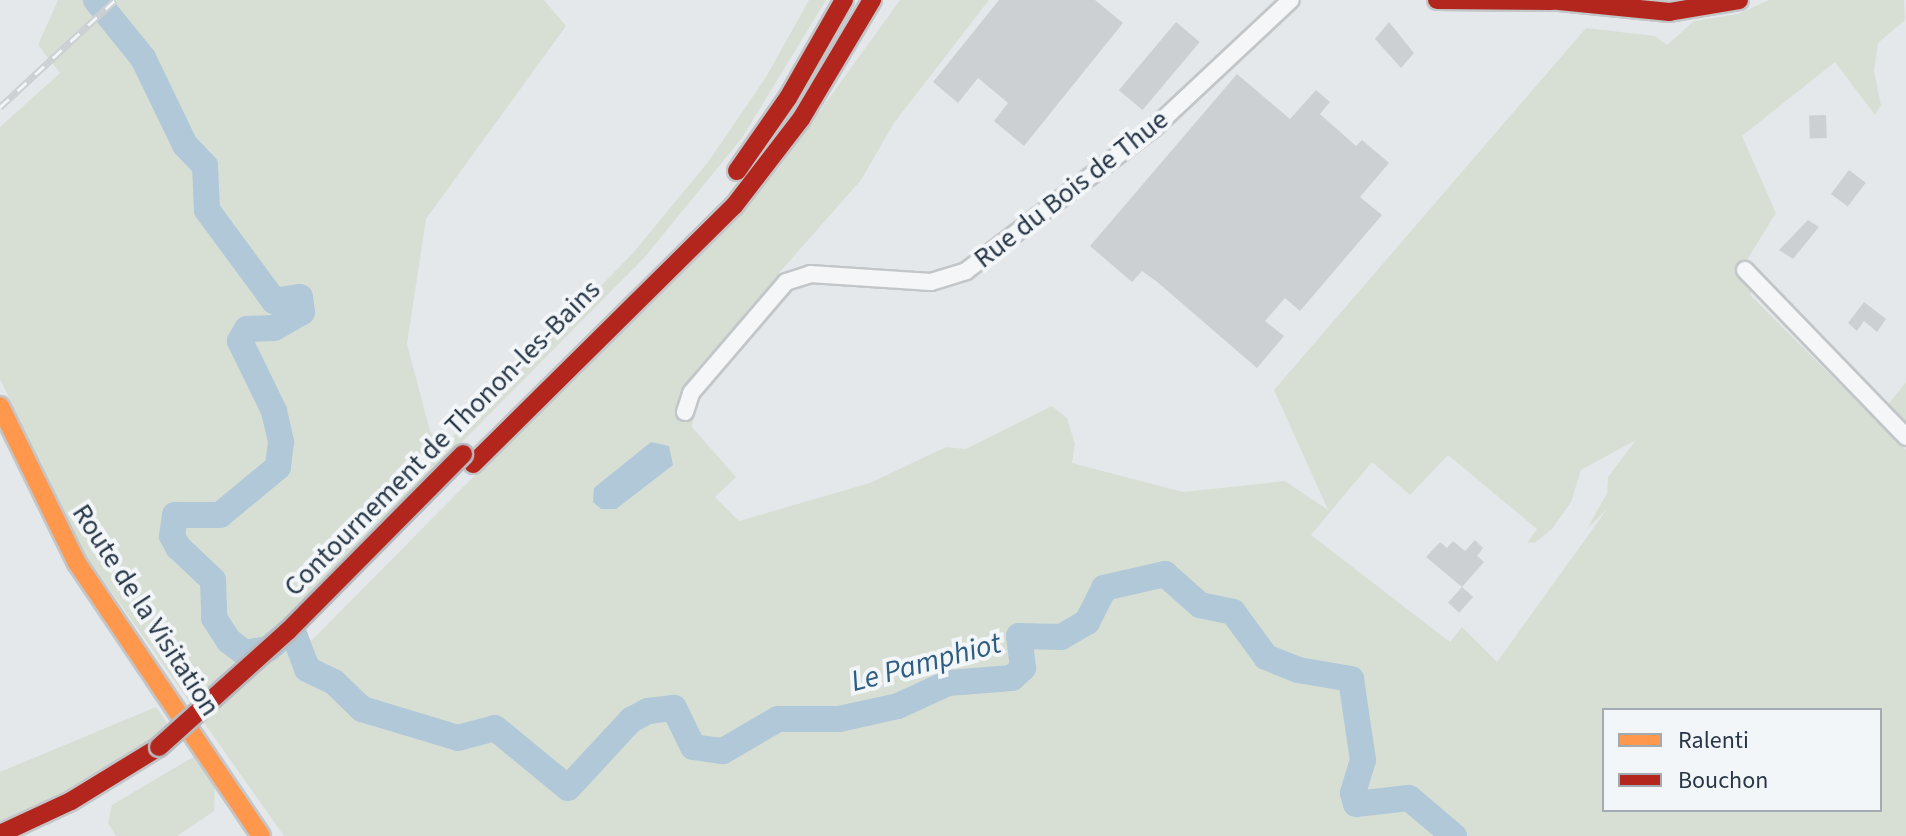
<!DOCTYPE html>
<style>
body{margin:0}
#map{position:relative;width:1906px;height:836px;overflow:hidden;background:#e5e8ea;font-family:"Source Sans 3",sans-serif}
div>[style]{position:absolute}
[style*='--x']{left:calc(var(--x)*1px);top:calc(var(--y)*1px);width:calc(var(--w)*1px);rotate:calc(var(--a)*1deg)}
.green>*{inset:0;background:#d7dfd5}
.water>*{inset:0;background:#b0c8d8}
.river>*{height:26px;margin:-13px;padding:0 13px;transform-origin:13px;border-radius:13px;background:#b0c8d8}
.building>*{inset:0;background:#cdd0d3;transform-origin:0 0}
.roads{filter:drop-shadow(2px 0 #c3c6c8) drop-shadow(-2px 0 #c3c6c8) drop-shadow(0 2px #c3c6c8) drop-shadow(0 -2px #c3c6c8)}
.street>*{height:16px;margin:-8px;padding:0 8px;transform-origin:8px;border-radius:8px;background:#f4f6f7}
.slow>*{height:18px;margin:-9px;padding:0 9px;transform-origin:9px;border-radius:9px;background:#ff974d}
.jam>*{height:18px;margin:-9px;padding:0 9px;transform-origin:9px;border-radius:9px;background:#b3261e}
.rail>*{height:7px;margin-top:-3.5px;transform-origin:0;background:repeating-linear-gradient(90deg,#f3f6f9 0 12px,#cdd0d2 0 24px);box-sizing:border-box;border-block:2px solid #cdd0d2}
.bridges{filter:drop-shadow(2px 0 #b7bbbf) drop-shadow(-2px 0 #b7bbbf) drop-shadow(0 2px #b7bbbf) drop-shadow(0 -2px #b7bbbf)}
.jam-bridge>*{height:18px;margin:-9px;padding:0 9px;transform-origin:9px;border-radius:9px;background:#b3261e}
span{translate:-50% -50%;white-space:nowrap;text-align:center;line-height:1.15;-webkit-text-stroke:8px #f3f6f9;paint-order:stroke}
.street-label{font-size:28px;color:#283747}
.water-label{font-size:30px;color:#2d5d80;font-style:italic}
.legend{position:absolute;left:1602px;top:708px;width:280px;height:104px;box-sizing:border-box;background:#f3f6f9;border:2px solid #a2aab2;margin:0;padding:10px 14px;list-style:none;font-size:24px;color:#283747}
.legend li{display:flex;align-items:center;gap:16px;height:40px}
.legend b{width:40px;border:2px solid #a2aab2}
</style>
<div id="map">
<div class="green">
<i style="clip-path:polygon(evenodd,58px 0,544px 0,566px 26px,426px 219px,407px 344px,430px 431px,443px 447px,633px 253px,708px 162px,766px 77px,809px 0,826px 0,742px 138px,644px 258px,288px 618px,311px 641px,778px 169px,900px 0,989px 0,894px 123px,861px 180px,779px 273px,781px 299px,696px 401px,692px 427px,736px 477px,715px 497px,739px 521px,870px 483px,946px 447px,966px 449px,1052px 406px,1067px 418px,1075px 444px,1072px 463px,1183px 492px,1285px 481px,1328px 510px,1274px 390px,1586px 28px,1655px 36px,1667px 45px,1694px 21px,1738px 14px,1769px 0,1904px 0,1905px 20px,1878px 43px,1874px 71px,1881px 105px,1875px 115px,1835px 62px,1742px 136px,1776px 213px,1745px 263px,1759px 276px,1750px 295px,1906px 450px,1906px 836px,284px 836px,82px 550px,0 379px,0 127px,60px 73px,38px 45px,58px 0,1636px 440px,1608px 477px,1607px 493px,1587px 529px,1607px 509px,1497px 662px,1462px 627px,1450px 642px,1311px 535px,1372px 462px,1410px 495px,1448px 455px,1537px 529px,1527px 543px,1536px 542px,1552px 529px,1571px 502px,1581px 470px,1636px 440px,58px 0,1604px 710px,1880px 710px,1880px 810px,1604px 810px,1604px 710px)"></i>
<i style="clip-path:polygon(1906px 382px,1906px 426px,1887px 406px)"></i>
<i style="clip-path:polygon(156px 707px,170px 727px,84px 782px,0 822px,0 772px)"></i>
<i style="clip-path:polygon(193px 757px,215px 785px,214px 811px,177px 836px,116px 836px,108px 823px,112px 805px)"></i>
</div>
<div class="water">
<i style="clip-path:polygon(651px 442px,669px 446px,673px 465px,616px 509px,601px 509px,593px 502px,594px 488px)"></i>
</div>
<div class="river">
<i style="--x:96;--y:0;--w:75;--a:51"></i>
<i style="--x:143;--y:58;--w:97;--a:64.2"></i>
<i style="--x:185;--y:145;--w:29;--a:46"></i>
<i style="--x:205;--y:166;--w:44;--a:87.4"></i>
<i style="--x:207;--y:210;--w:113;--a:53.6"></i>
<i style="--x:274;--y:301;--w:26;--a:-9"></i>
<i style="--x:300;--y:297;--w:15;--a:82"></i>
<i style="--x:302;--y:312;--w:32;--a:150"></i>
<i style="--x:274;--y:328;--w:27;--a:178"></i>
<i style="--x:247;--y:329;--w:14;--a:120"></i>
<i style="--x:240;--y:341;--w:78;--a:64.1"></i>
<i style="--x:274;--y:411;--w:32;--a:77"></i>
<i style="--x:281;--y:442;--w:25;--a:97"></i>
<i style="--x:278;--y:467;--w:75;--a:140.4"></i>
<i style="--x:220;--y:515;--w:45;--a:180"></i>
<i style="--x:175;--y:515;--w:21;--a:98"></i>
<i style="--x:172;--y:536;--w:13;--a:61"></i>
<i style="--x:178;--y:547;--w:48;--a:43.3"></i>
<i style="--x:213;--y:580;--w:38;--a:88"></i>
<i style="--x:214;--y:618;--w:27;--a:57"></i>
<i style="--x:229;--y:641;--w:20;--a:37"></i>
<i style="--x:245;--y:653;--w:23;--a:-10"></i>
<i style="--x:268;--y:649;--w:26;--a:-40"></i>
<i style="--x:288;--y:632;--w:9;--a:36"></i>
<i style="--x:295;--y:637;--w:34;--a:69"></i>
<i style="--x:307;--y:669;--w:30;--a:26"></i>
<i style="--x:334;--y:682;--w:39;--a:44"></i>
<i style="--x:362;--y:709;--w:100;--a:16.8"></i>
<i style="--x:458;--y:738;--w:38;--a:-15"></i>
<i style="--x:495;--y:728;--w:94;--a:39.4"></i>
<i style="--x:568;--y:788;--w:93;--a:-47.2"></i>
<i style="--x:631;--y:720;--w:19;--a:-28"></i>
<i style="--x:648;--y:711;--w:26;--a:-7"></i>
<i style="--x:674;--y:708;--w:43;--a:64"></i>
<i style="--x:693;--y:747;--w:30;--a:8"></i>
<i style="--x:723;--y:751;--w:64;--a:-30.2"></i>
<i style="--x:778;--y:719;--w:61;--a:0"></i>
<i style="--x:839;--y:719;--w:60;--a:-12.4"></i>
<i style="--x:898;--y:706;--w:55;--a:-24.7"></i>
<i style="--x:948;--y:683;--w:64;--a:-4.5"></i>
<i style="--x:1012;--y:678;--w:15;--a:-42"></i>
<i style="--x:1023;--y:668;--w:32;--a:-97"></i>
<i style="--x:1019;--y:636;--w:42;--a:1.4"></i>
<i style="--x:1061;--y:637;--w:30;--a:-30"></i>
<i style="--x:1087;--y:622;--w:38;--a:-63"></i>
<i style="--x:1104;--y:588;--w:63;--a:-12.9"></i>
<i style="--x:1165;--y:574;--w:47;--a:41.5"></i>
<i style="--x:1200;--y:605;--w:34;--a:12"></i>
<i style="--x:1233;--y:612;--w:56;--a:53.7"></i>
<i style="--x:1266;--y:657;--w:35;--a:22"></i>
<i style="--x:1298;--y:670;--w:54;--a:9.6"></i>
<i style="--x:1351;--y:679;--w:82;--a:81.6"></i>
<i style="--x:1363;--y:760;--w:34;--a:107"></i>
<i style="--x:1353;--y:793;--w:11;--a:75"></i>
<i style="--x:1356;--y:804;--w:53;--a:-6.5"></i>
<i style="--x:1409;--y:798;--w:59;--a:40.2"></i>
</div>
<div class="building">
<i style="clip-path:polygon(999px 0,1095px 0,1123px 23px,1024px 146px,994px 121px,1008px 103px,978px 78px,958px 103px,933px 82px)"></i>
<i style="left:1176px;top:22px;width:31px;height:89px;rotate:40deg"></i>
<i style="clip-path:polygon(1389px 22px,1414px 53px,1401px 68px,1375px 39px)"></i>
<i style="clip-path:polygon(1237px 74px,1290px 119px,1316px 90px,1330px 102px,1320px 114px,1356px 146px,1362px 140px,1389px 163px,1360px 197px,1382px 215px,1300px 311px,1285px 298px,1265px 321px,1284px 336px,1257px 368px,1156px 281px,1142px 271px,1132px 282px,1090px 246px)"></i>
<i style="left:1826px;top:115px;width:23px;height:17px;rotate:88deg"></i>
<i style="left:1849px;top:170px;width:21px;height:30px;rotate:37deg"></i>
<i style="clip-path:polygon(1808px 220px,1819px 227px,1793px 259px,1779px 250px)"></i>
<i style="clip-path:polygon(1864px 302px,1886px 319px,1877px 332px,1864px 321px,1857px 331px,1848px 323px)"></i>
<i style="clip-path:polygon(1475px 540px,1483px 548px,1477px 556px,1484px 562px,1462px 587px,1426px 557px,1440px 542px,1447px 548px,1453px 541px,1465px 551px)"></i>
<i style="left:1462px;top:587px;width:15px;height:21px;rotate:42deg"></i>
</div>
<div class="roads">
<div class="street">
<i style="--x:1745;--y:270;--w:232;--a:46"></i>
<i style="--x:685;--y:412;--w:20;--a:-72"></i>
<i style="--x:691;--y:393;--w:146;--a:-49.4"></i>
<i style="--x:786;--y:282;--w:25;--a:-18"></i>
<i style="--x:810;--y:274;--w:121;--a:3.8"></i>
<i style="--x:931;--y:282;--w:37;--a:-17"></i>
<i style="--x:966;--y:271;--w:236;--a:-37.3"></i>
<i style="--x:1154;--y:128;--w:187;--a:-43.1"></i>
</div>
<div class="slow">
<i style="--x:0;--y:406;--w:175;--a:63.9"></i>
<i style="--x:77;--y:563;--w:329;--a:56"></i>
</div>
<div class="jam">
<i style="--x:1437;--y:0;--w:114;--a:0.5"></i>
<i style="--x:1549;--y:0;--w:121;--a:5.7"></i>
<i style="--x:1669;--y:12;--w:71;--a:-9.7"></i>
<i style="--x:737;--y:171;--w:89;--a:-55.1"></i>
<i style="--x:788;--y:98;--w:113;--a:-60.3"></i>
<i style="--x:473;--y:464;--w:367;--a:-44.7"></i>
<i style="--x:734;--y:206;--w:110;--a:-52.4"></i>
<i style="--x:801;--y:119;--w:139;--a:-59.2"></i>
<i style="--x:0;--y:834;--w:78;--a:-24.9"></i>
<i style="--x:71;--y:801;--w:103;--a:-31.5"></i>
</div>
</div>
<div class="rail">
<i style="--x:0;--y:107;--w:157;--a:-42.9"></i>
</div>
<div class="bridges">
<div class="jam-bridge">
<i style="--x:159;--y:747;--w:173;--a:-42"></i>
<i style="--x:288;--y:631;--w:249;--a:-45.3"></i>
</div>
</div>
<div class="street-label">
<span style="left:1071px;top:189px;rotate:-38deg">Rue du Bois de Thue</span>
<span style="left:442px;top:438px;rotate:-45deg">Contournement de Thonon-les-Bains</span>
<span style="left:146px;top:610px;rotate:57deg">Route de la Visitation</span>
</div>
<div class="water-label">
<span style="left:926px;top:663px;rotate:-15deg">Le Pamphiot</span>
</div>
<ul class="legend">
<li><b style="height:10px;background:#ff974d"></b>Ralenti</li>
<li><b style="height:10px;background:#b3261e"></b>Bouchon</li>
</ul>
</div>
